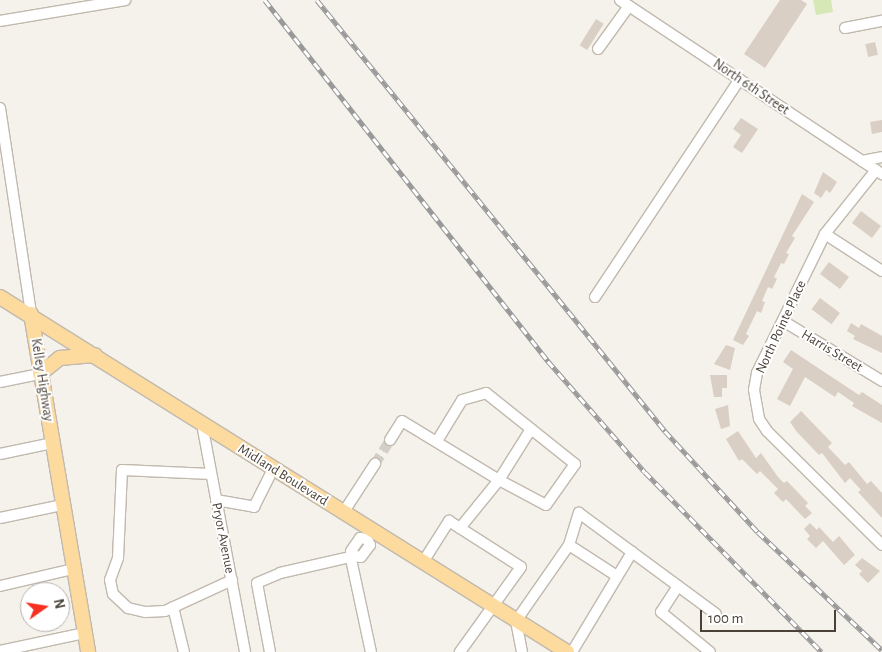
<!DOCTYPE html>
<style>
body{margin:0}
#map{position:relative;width:882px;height:652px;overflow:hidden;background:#f5f1eb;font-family:"Alegreya Sans",sans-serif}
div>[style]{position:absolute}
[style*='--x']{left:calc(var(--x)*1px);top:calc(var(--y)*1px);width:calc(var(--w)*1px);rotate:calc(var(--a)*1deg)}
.green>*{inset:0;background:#d5e8b5}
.building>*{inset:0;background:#dacfc4;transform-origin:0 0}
.minor-tunnel>*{height:10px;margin-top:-5px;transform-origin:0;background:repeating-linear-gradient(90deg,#d3cec7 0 10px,transparent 0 15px)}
.roads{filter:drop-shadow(1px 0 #c1b9ae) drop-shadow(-1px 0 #c1b9ae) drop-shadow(0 1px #c1b9ae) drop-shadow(0 -1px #c1b9ae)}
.minor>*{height:10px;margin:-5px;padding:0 5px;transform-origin:5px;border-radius:5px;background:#fff}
.major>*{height:14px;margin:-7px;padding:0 7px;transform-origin:7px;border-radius:7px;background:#fdda9d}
.rail>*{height:4.5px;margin-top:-2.25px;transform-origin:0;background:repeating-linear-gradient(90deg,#fff 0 8px,#999 0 16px);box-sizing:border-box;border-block:1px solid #999}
span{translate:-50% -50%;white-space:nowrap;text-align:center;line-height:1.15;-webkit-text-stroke:4px #fff;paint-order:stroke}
.street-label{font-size:14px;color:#4a4239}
.north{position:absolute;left:20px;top:582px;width:50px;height:50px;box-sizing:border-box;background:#fff;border:1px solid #b7b3b0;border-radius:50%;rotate:77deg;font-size:14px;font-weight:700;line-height:20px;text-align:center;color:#4a4239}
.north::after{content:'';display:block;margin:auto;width:18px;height:22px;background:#f73121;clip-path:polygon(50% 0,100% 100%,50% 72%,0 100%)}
.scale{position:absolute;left:700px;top:610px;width:136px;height:22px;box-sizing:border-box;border:2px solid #4a4239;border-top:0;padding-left:6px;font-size:15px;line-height:18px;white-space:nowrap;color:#4a4239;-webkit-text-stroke:4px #fff;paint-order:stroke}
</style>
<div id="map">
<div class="green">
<i style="clip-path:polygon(813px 0,831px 0,833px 12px,816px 15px)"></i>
</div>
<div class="building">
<i style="clip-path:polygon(780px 0,801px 0,807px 4px,765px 68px,744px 54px)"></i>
<i style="left:596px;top:19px;width:9px;height:31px;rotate:32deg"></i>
<i style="left:875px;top:42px;width:13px;height:10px;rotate:77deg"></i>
<i style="clip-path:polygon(741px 118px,758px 129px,742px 153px,733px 147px,741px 135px,733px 129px)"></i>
<i style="clip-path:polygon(882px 120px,882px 132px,872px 134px,870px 122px)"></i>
<i style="clip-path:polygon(823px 172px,837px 182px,830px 193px,826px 190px,821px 198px,814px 193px)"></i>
<i style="clip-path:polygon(802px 194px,814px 202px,792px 236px,795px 238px,786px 253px,789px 254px,784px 264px,781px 263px,774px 277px,777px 279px,772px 289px,768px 287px,762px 301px,765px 302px,761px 313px,757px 311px,746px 334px,749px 336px,743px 345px,733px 340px)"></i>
<i style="left:861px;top:211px;width:25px;height:15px;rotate:37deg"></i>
<i style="left:829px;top:262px;width:25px;height:15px;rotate:37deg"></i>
<i style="left:820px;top:298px;width:25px;height:14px;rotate:37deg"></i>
<i style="clip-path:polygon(851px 323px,859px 328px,861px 324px,882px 336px,882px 353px,853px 339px,855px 336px,847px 331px)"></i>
<i style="clip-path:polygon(726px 345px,735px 348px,730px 370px,714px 364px)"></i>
<i style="clip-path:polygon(791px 350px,859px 395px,862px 392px,882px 405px,882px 423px,852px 406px,854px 403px,838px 392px,835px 397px,805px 377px,790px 406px,777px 399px,793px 369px,783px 362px)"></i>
<i style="clip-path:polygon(710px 375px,727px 375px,727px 388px,722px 388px,722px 397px,714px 397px)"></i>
<i style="clip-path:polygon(728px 405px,730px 426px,721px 429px,715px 409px)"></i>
<i style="clip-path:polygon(801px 411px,832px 443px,828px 447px,845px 465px,849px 462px,867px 484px,871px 481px,882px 493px,882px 518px,858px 492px,861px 490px,850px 478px,845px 483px,822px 453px,819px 455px,797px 432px,790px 422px)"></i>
<i style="clip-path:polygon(738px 431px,756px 458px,761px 453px,778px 477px,784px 483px,787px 481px,808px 503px,805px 506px,812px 513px,805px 519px,786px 499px,783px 502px,774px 493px,778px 489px,760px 471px,757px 474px,742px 459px,739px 461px,726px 439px)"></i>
<i style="clip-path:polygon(810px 523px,817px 530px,819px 527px,833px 542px,839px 536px,855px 555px,844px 565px,823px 541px,816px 548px,807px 539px,810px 536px,804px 529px)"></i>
<i style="clip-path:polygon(862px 558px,880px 571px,868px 583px,859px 574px,862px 571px,855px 565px)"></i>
</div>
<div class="minor-tunnel">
<i style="--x:375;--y:464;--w:28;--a:-58"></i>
</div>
<div class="roads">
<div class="minor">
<i style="--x:620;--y:0;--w:315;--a:33.6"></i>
<i style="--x:0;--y:21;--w:127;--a:-9.5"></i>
<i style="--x:845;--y:28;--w:38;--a:-11"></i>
<i style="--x:598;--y:49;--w:53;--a:-54.2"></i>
<i style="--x:0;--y:108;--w:208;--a:81.4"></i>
<i style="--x:862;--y:161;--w:20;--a:-11"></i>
<i style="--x:876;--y:170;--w:82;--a:128.6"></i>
<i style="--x:825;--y:234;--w:155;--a:116.1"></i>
<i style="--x:757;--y:373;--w:17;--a:100"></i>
<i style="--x:754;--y:390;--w:29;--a:80"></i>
<i style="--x:759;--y:419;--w:14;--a:56"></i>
<i style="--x:767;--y:431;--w:162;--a:44.7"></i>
<i style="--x:825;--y:234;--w:68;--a:33"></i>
<i style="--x:595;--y:297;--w:260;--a:-56.4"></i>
<i style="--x:783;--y:321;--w:116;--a:31.2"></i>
<i style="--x:0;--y:382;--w:41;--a:-11.3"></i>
<i style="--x:202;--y:424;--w:232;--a:79.3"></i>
<i style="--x:390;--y:440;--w:22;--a:-58"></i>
<i style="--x:402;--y:421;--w:114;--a:31.3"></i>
<i style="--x:499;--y:480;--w:62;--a:129.1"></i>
<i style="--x:437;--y:441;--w:48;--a:-58.6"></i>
<i style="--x:462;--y:400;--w:25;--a:-16"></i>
<i style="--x:486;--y:393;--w:114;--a:38.6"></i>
<i style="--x:575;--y:464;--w:50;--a:125.3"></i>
<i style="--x:546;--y:505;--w:53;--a:-152"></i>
<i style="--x:499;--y:480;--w:60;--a:-57.9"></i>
<i style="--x:0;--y:454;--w:53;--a:-11.9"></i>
<i style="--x:211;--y:474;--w:89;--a:-177.4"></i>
<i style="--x:122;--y:470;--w:88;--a:92.6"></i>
<i style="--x:118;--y:558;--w:23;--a:110"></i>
<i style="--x:110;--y:580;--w:14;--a:78"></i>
<i style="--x:113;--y:594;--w:21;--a:43"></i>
<i style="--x:128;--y:608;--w:18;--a:13"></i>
<i style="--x:146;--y:612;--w:19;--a:-3"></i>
<i style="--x:165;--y:611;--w:74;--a:-24.8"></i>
<i style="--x:216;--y:500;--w:39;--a:10"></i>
<i style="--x:254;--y:507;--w:42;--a:-63.4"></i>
<i style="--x:343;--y:513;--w:59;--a:-56.9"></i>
<i style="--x:0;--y:518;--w:63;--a:-11.8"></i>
<i style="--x:569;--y:545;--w:57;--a:32.9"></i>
<i style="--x:355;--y:556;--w:6;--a:-129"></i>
<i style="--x:351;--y:551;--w:16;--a:-55"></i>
<i style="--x:360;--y:538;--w:7;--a:8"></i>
<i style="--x:351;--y:559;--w:95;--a:77.9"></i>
<i style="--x:423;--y:562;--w:49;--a:-57.6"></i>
<i style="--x:449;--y:521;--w:85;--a:32.6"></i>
<i style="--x:521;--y:567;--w:105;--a:125.7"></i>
<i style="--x:0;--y:586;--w:75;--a:-13.1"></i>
<i style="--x:678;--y:586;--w:31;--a:123"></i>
<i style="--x:661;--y:612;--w:63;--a:39.2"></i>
<i style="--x:173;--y:607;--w:46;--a:76.3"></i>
<i style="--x:0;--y:651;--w:87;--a:-12"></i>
<i style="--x:270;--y:652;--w:70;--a:-100.7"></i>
<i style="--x:257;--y:583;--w:25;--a:-23"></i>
<i style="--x:280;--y:573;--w:77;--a:-12.8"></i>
<i style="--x:355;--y:556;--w:6;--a:9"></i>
<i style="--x:361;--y:557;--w:15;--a:-53"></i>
<i style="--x:370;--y:545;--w:7;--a:-117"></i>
<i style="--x:522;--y:652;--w:32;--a:-101"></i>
<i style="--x:516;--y:621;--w:93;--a:-55.1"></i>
<i style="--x:569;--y:545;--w:34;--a:-73"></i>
<i style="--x:579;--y:513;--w:170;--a:36.4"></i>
<i style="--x:572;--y:652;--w:117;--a:-59"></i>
</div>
<div class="major">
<i style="--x:0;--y:297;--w:669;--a:32.05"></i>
<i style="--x:31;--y:314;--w:343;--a:80.4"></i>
<i style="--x:40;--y:374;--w:26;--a:-39"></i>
<i style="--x:60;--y:358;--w:35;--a:-5"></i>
</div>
</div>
<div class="rail">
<i style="--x:265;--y:0;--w:459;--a:51.9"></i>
<i style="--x:548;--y:361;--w:147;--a:48.9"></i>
<i style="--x:645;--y:472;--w:252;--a:45.5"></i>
<i style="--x:317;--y:0;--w:554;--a:51.08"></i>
<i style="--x:665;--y:431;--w:137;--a:47.4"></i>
<i style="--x:758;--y:532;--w:171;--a:43.6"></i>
</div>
<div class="street-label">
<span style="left:751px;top:87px;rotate:34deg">North 6th Street</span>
<span style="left:781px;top:327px;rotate:-65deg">North Pointe Place</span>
<span style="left:832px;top:351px;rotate:31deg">Harris Street</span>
<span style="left:42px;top:380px;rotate:81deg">Kelley Highway</span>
<span style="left:283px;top:475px;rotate:32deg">Midland Boulevard</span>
<span style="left:223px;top:538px;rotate:79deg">Pryor Avenue</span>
</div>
<div class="north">N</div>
<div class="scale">100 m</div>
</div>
